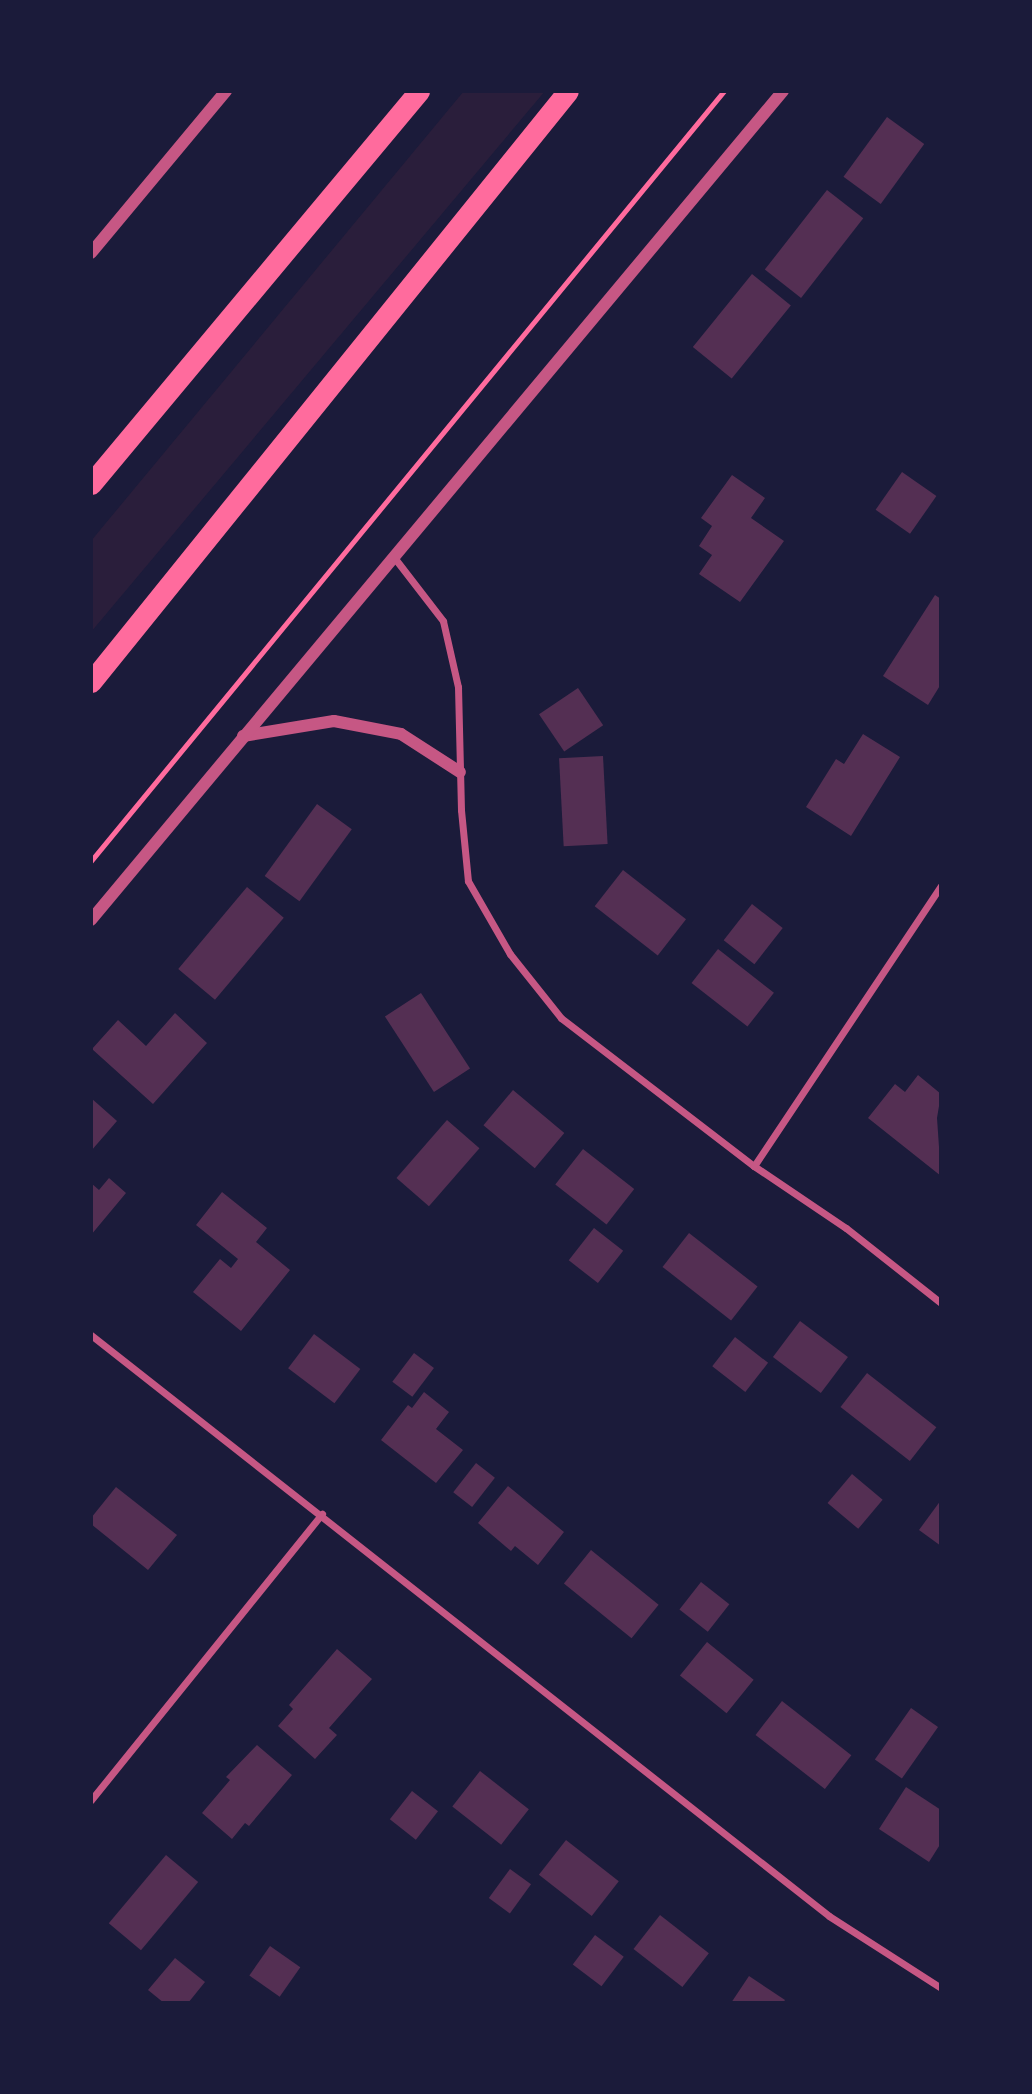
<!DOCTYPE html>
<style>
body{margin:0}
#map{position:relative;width:1032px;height:2094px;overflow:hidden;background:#1b1b3a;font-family:"Fira Sans Condensed",sans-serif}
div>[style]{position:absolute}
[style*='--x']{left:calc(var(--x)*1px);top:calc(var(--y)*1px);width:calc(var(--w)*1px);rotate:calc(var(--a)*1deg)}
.green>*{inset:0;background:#2a1e3b}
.building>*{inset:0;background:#542f53;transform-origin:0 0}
.path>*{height:4.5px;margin:-2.25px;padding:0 2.25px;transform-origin:2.25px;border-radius:2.25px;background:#ff6b9d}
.minor>*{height:7px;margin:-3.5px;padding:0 3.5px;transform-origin:3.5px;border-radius:3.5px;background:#c65784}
.tertiary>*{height:12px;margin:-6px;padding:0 6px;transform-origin:6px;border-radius:6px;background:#c65784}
.motorway>*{height:21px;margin:-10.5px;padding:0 10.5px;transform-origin:10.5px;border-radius:10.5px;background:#ff6b9d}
span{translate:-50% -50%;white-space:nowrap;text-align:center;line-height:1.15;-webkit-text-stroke:7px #1b1b3a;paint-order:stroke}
.frame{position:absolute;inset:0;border:93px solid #1b1b3a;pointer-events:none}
</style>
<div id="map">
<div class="green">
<i style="clip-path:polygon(464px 91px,545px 91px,91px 632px,91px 541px)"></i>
</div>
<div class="building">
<i style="left:887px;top:117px;width:46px;height:74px;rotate:36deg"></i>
<i style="left:827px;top:190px;width:46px;height:101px;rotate:38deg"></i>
<i style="left:752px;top:274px;width:50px;height:94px;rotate:39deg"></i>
<i style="left:902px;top:472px;width:42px;height:46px;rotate:35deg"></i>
<i style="clip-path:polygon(732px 475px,765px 498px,751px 518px,784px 541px,740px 602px,699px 574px,712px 555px,699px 546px,712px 526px,701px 518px)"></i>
<i style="clip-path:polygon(935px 595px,941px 599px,941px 684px,928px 705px,883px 676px)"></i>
<i style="left:578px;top:688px;width:45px;height:47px;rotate:56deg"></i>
<i style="clip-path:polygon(863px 734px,900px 757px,851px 836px,806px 807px,836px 759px,844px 764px)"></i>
<i style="left:603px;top:756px;width:88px;height:44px;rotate:87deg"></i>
<i style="left:317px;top:804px;width:43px;height:89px;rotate:36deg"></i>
<i style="left:623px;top:870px;width:80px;height:46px;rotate:38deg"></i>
<i style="left:247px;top:887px;width:48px;height:107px;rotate:40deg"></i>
<i style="left:752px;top:904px;width:39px;height:46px;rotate:38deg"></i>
<i style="left:718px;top:949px;width:71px;height:43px;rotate:38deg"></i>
<i style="left:421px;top:993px;width:90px;height:43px;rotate:57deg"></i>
<i style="clip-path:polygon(175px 1013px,207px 1043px,153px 1104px,92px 1049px,118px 1020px,146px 1046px)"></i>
<i style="clip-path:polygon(918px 1075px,941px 1094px,937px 1118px,941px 1176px,868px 1118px,895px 1084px,905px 1092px)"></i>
<i style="left:513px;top:1090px;width:67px;height:46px;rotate:40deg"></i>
<i style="clip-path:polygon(91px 1098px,117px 1121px,91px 1151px)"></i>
<i style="left:447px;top:1120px;width:43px;height:77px;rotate:41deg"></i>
<i style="left:583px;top:1149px;width:65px;height:45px;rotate:38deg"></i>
<i style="clip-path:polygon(109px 1178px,126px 1193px,91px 1235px,91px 1183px,99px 1190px)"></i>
<i style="clip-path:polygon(222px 1192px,267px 1228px,256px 1242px,290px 1270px,241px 1331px,193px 1292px,220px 1259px,231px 1268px,238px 1259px,196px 1225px)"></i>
<i style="left:594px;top:1228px;width:37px;height:41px;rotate:38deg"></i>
<i style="left:689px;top:1233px;width:87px;height:43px;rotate:38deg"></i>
<i style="left:800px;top:1321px;width:60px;height:45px;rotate:37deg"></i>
<i style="left:314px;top:1334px;width:58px;height:43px;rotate:37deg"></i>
<i style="left:735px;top:1337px;width:42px;height:37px;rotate:38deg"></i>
<i style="left:414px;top:1353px;width:25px;height:36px;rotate:37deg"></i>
<i style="left:867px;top:1373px;width:88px;height:43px;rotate:38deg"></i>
<i style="clip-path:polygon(424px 1392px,449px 1412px,436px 1429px,463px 1450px,436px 1483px,381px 1440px,408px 1405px,412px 1408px)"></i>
<i style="left:476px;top:1463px;width:24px;height:37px;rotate:38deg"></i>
<i style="left:852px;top:1474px;width:40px;height:38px;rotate:40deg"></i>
<i style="clip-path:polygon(508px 1486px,564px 1532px,538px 1565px,515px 1546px,511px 1551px,478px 1523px)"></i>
<i style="clip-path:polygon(116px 1487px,177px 1535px,148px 1570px,91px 1524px,91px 1518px)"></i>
<i style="clip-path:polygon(941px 1500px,941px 1546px,919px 1530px)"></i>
<i style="left:591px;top:1550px;width:87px;height:43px;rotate:39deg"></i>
<i style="left:701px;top:1582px;width:36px;height:35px;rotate:38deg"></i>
<i style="left:707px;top:1642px;width:60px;height:43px;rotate:39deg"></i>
<i style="clip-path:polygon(337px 1649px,372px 1679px,329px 1728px,337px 1735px,315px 1759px,278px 1726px,293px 1709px,289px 1705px)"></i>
<i style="left:782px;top:1701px;width:88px;height:43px;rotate:38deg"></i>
<i style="left:911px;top:1708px;width:33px;height:63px;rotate:35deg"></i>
<i style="clip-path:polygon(257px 1745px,292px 1775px,249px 1826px,245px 1823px,232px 1839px,202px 1813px,230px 1780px,226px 1777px)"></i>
<i style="left:480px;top:1771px;width:62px;height:45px;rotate:38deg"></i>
<i style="clip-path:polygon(906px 1787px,941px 1810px,941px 1843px,929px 1862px,879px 1829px)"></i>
<i style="left:412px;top:1791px;width:33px;height:36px;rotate:38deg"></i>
<i style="left:566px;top:1840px;width:67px;height:44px;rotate:38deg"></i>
<i style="left:166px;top:1855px;width:42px;height:89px;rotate:40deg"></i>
<i style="left:510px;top:1869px;width:26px;height:36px;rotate:36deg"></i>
<i style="left:660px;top:1915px;width:62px;height:43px;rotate:38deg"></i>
<i style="left:595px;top:1935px;width:36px;height:37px;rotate:37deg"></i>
<i style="left:270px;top:1946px;width:37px;height:36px;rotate:35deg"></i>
<i style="clip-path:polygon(175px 1958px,205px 1982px,188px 2003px,164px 2003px,148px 1990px)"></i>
<i style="clip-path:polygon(749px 1976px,785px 2000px,783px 2003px,731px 2003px)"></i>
</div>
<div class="path">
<i style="--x:91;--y:861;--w:997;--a:-50.58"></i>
</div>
<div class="minor">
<i style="--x:393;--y:556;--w:82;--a:52.4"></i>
<i style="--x:443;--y:621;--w:68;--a:77.2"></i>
<i style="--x:458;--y:687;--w:123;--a:88.6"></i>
<i style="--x:461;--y:810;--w:71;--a:84.4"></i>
<i style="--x:468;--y:881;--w:84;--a:60.1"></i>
<i style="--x:510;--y:954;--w:82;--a:51.4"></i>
<i style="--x:561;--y:1018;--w:243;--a:37.5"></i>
<i style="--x:754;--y:1166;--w:111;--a:34"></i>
<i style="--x:846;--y:1228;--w:121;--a:38.3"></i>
<i style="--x:754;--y:1166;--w:337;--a:-56.3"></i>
<i style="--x:91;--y:1335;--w:939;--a:38.21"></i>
<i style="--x:829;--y:1916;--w:133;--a:32.7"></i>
<i style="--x:91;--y:1800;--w:368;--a:-51.1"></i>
</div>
<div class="tertiary">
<i style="--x:91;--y:253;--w:211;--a:-50.2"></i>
<i style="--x:243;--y:736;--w:92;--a:-9.4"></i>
<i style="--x:334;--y:721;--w:68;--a:11"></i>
<i style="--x:401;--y:734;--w:70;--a:32.8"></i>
<i style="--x:91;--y:920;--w:1080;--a:-50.15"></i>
</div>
<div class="motorway">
<i style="--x:91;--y:484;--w:512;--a:-50.15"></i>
<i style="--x:91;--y:682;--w:759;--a:-51.09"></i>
</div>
<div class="frame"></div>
</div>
